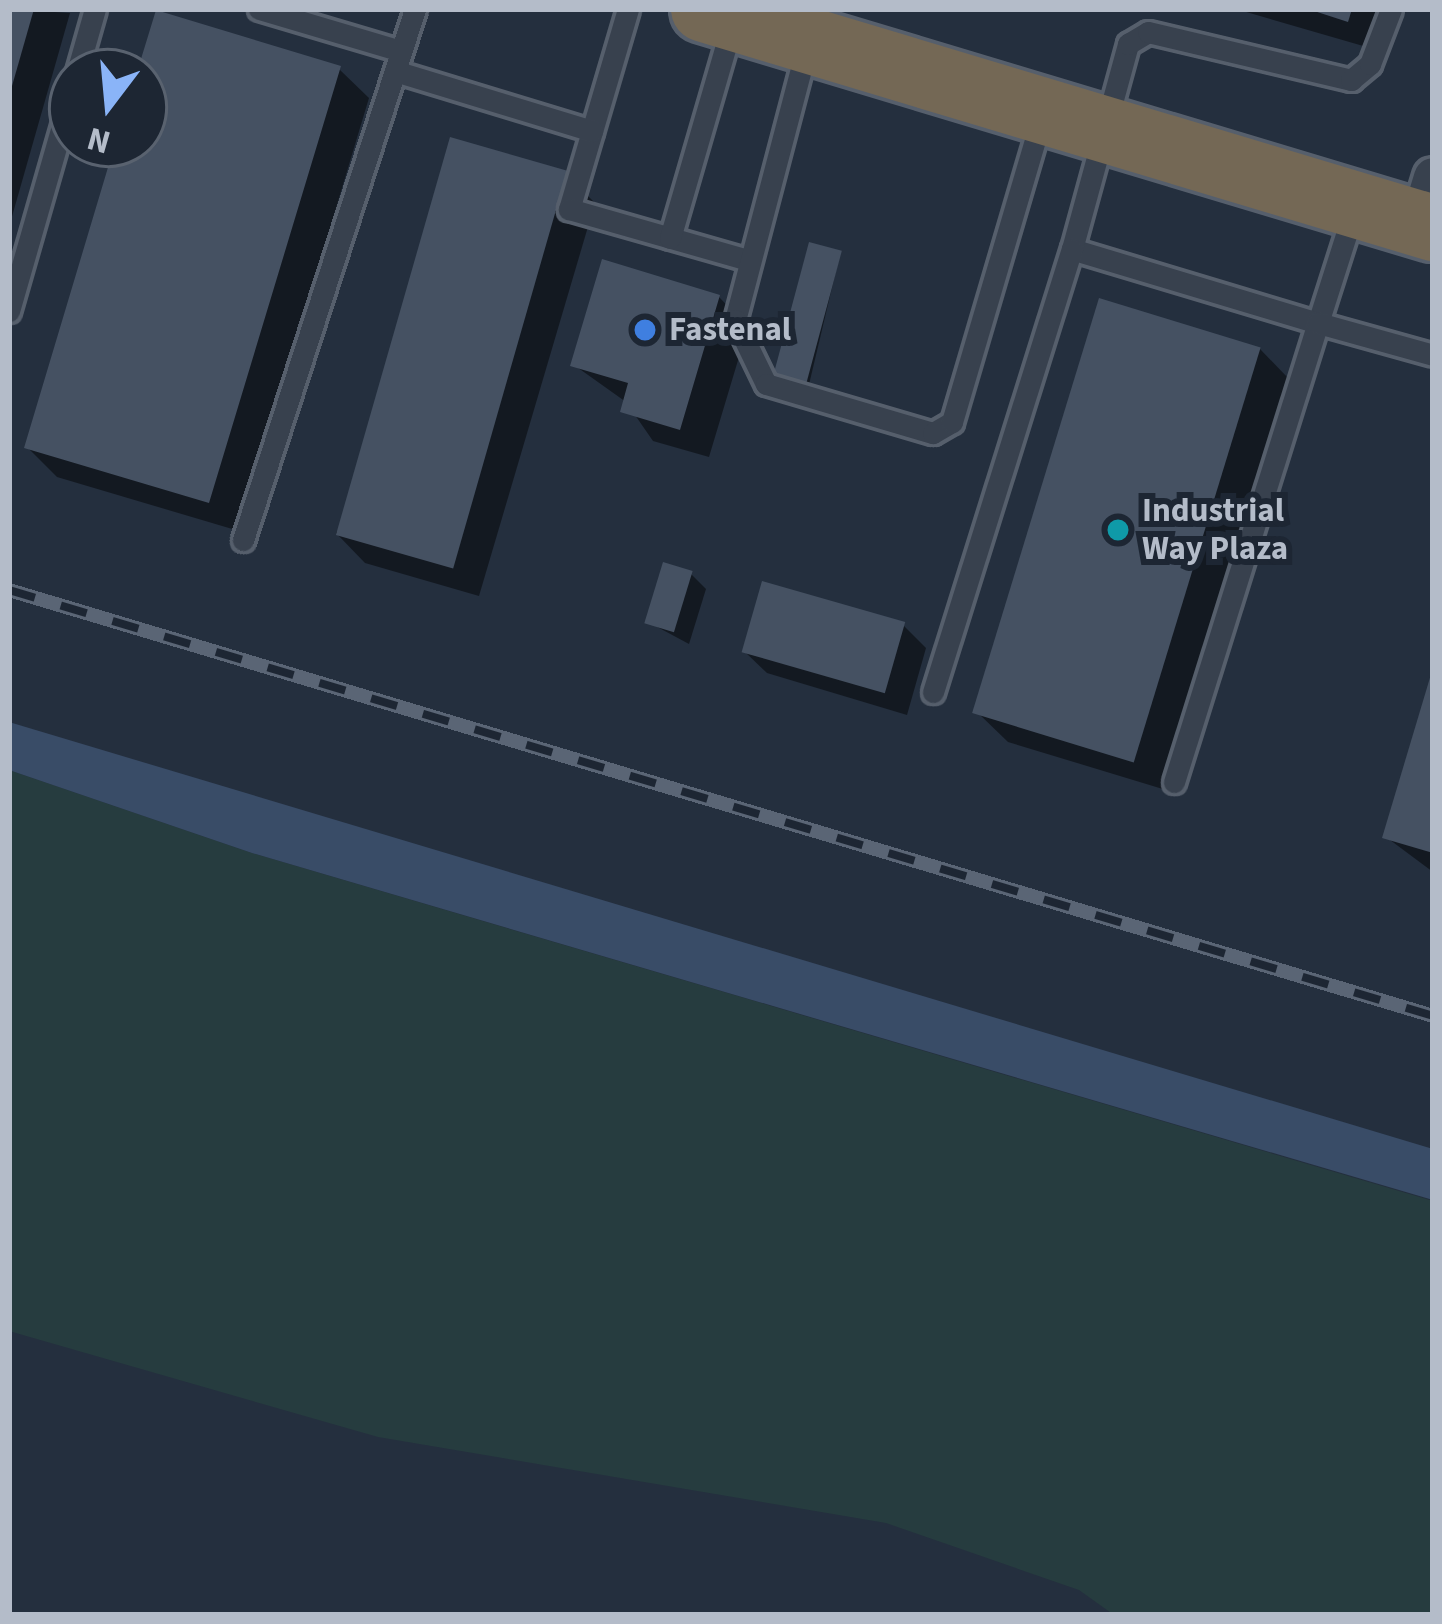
<!DOCTYPE html>
<style>
body{margin:0}
#map{position:relative;width:1442px;height:1624px;overflow:hidden;background:#242f3e;font-family:"Source Sans 3",sans-serif}
div>[style]{position:absolute}
[style*='--x']{left:calc(var(--x)*1px);top:calc(var(--y)*1px);width:calc(var(--w)*1px);rotate:calc(var(--a)*1deg)}
.green>*{inset:0;background:#263c3f}
.water>*{inset:0;background:#394c67}
.shadow>*{inset:0;background:#0007}
.building>*{inset:0;background:#455162;transform-origin:0 0}
.roads{filter:drop-shadow(3px 0 #565f6c) drop-shadow(-3px 0 #565f6c) drop-shadow(0 3px #565f6c) drop-shadow(0 -3px #565f6c)}
.lane>*{height:21px;margin:-10.5px;padding:0 10.5px;transform-origin:10.5px;border-radius:10.5px;background:#38414e}
.street>*{height:39px;margin:-19.5px;padding:0 19.5px;transform-origin:19.5px;border-radius:19.5px;background:#38414e}
.highway>*{height:66px;margin:-33px;padding:0 33px;transform-origin:33px;border-radius:33px;background:#746855}
.rail>*{height:14px;margin-top:-7px;transform-origin:0;background:repeating-linear-gradient(90deg,#1d2633 0 27px,#5a6575 0 54px);box-sizing:border-box;border-block:3px solid #5a6575}
.dots>*{width:33px;height:33px;translate:-50% -50%;box-sizing:border-box;border:6px solid #1d2633;border-radius:50%}
span{translate:-50% -50%;white-space:nowrap;text-align:center;line-height:1.15;-webkit-text-stroke:12px #1d2633;paint-order:stroke}
.poi-label{font-size:33px;color:#b4bcc9;font-weight:700}
.left{translate:0 -50%;text-align:left}
.frame{position:absolute;inset:0;border:12px solid #b4bcc9;pointer-events:none}
.north{position:absolute;left:48px;top:48px;width:120px;height:120px;box-sizing:border-box;background:#1d2633;border:3px solid #59626f;border-radius:50%;rotate:196deg;font-size:33px;font-weight:700;line-height:48px;text-align:center;color:#b4bcc9}
.north::after{content:'';display:block;margin:auto;width:42px;height:54px;background:#8ab4f8;clip-path:polygon(50% 0,100% 100%,50% 72%,0 100%)}
</style>
<div id="map">
<div class="green">
<i style="clip-path:polygon(9px 770px,252px 853px,1433px 1201px,1433px 1615px,1114px 1615px,1079px 1590px,886px 1523px,378px 1437px,9px 1331px)"></i>
</div>
<div class="water">
<i style="clip-path:polygon(9px 722px,1433px 1149px,1433px 1200px,252px 853px,9px 770px)"></i>
</div>
<div class="shadow">
<i style="clip-path:polygon(9px 9px,70px 13px,9px 227px)"></i>
<i style="clip-path:polygon(1236px 9px,1389px 9px,1377px 50px)"></i>
<i style="clip-path:polygon(339px 69px,369px 98px,239px 531px,57px 477px,27px 447px,118px 144px)"></i>
<i style="clip-path:polygon(565px 173px,595px 203px,479px 596px,365px 563px,336px 533px)"></i>
<i style="clip-path:polygon(840px 254px,807px 393px,778px 385px)"></i>
<i style="clip-path:polygon(719px 297px,748px 327px,709px 457px,653px 441px,626px 402px,574px 365px)"></i>
<i style="clip-path:polygon(1260px 349px,1289px 379px,1166px 790px,1008px 742px,978px 713px)"></i>
<i style="clip-path:polygon(691px 574px,706px 589px,689px 644px,648px 622px)"></i>
<i style="clip-path:polygon(904px 626px,926px 648px,907px 715px,767px 673px,744px 651px)"></i>
<i style="clip-path:polygon(1433px 678px,1433px 872px,1386px 837px)"></i>
</div>
<div class="building">
<i style="clip-path:polygon(9px 9px,34px 9px,10px 93px,9px 93px)"></i>
<i style="clip-path:polygon(1308px 9px,1352px 9px,1348px 22px)"></i>
<i style="clip-path:polygon(156px 10px,341px 66px,209px 503px,24px 448px,115px 144px,144px 144px,137px 72px)"></i>
<i style="left:450px;top:137px;width:122px;height:414px;rotate:16deg"></i>
<i style="left:809px;top:242px;width:34px;height:143px;rotate:15deg"></i>
<i style="clip-path:polygon(602px 259px,720px 295px,680px 430px,620px 412px,628px 383px,570px 366px)"></i>
<i style="left:1099px;top:298px;width:169px;height:434px;rotate:17deg"></i>
<i style="left:663px;top:562px;width:31px;height:64px;rotate:17deg"></i>
<i style="left:762px;top:581px;width:149px;height:74px;rotate:16deg"></i>
<i style="clip-path:polygon(1432px 671px,1433px 671px,1433px 853px,1382px 838px)"></i>
</div>
<div class="roads">
<div class="lane">
<i style="--x:259;--y:9;--w:148;--a:16.5"></i>
<i style="--x:628;--y:9;--w:209;--a:106.4"></i>
<i style="--x:569;--y:209;--w:182;--a:15.9"></i>
<i style="--x:807;--y:46;--w:283;--a:104.7"></i>
<i style="--x:735;--y:320;--w:71;--a:64.2"></i>
<i style="--x:766;--y:384;--w:174;--a:16.4"></i>
<i style="--x:933;--y:433;--w:22;--a:-30"></i>
<i style="--x:952;--y:422;--w:318;--a:-73.6"></i>
<i style="--x:395;--y:71;--w:206;--a:16.9"></i>
<i style="--x:77;--y:72;--w:66;--a:-74.1"></i>
<i style="--x:1354;--y:210;--w:119;--a:107.7"></i>
<i style="--x:1318;--y:323;--w:257;--a:-163.3"></i>
<i style="--x:1072;--y:249;--w:213;--a:-74.7"></i>
<i style="--x:1128;--y:44;--w:23;--a:-31"></i>
<i style="--x:1148;--y:32;--w:209;--a:13.3"></i>
<i style="--x:1351;--y:80;--w:25;--a:-40"></i>
<i style="--x:1370;--y:64;--w:59;--a:-69.1"></i>
<i style="--x:670;--y:238;--w:222;--a:-73.8"></i>
<i style="--x:9;--y:311;--w:228;--a:-74"></i>
<i style="--x:243;--y:540;--w:558;--a:-72.05"></i>
<i style="--x:933;--y:692;--w:464;--a:-72.6"></i>
<i style="--x:1174;--y:782;--w:481;--a:-72.6"></i>
<i style="--x:1318;--y:323;--w:119;--a:15.5"></i>
</div>
<div class="street">
<i style="--x:1419;--y:223;--w:48;--a:-73.1"></i>
</div>
<div class="highway">
<i style="--x:704;--y:9;--w:761;--a:16.72"></i>
</div>
</div>
<div class="rail">
<i style="--x:9;--y:590;--w:1486;--a:16.65"></i>
</div>
<div class="dots">
<i style="left:645px;top:330px;background:#3f7fe0"></i>
<i style="left:1118px;top:530px;background:#0f9aa8"></i>
</div>
<div class="poi-label">
<span class="left" style="left:669px;top:330px">Fastenal</span>
<span class="left" style="left:1142px;top:530px">Industrial<br>Way Plaza</span>
</div>
<div class="frame"></div>
<div class="north">N</div>
</div>
